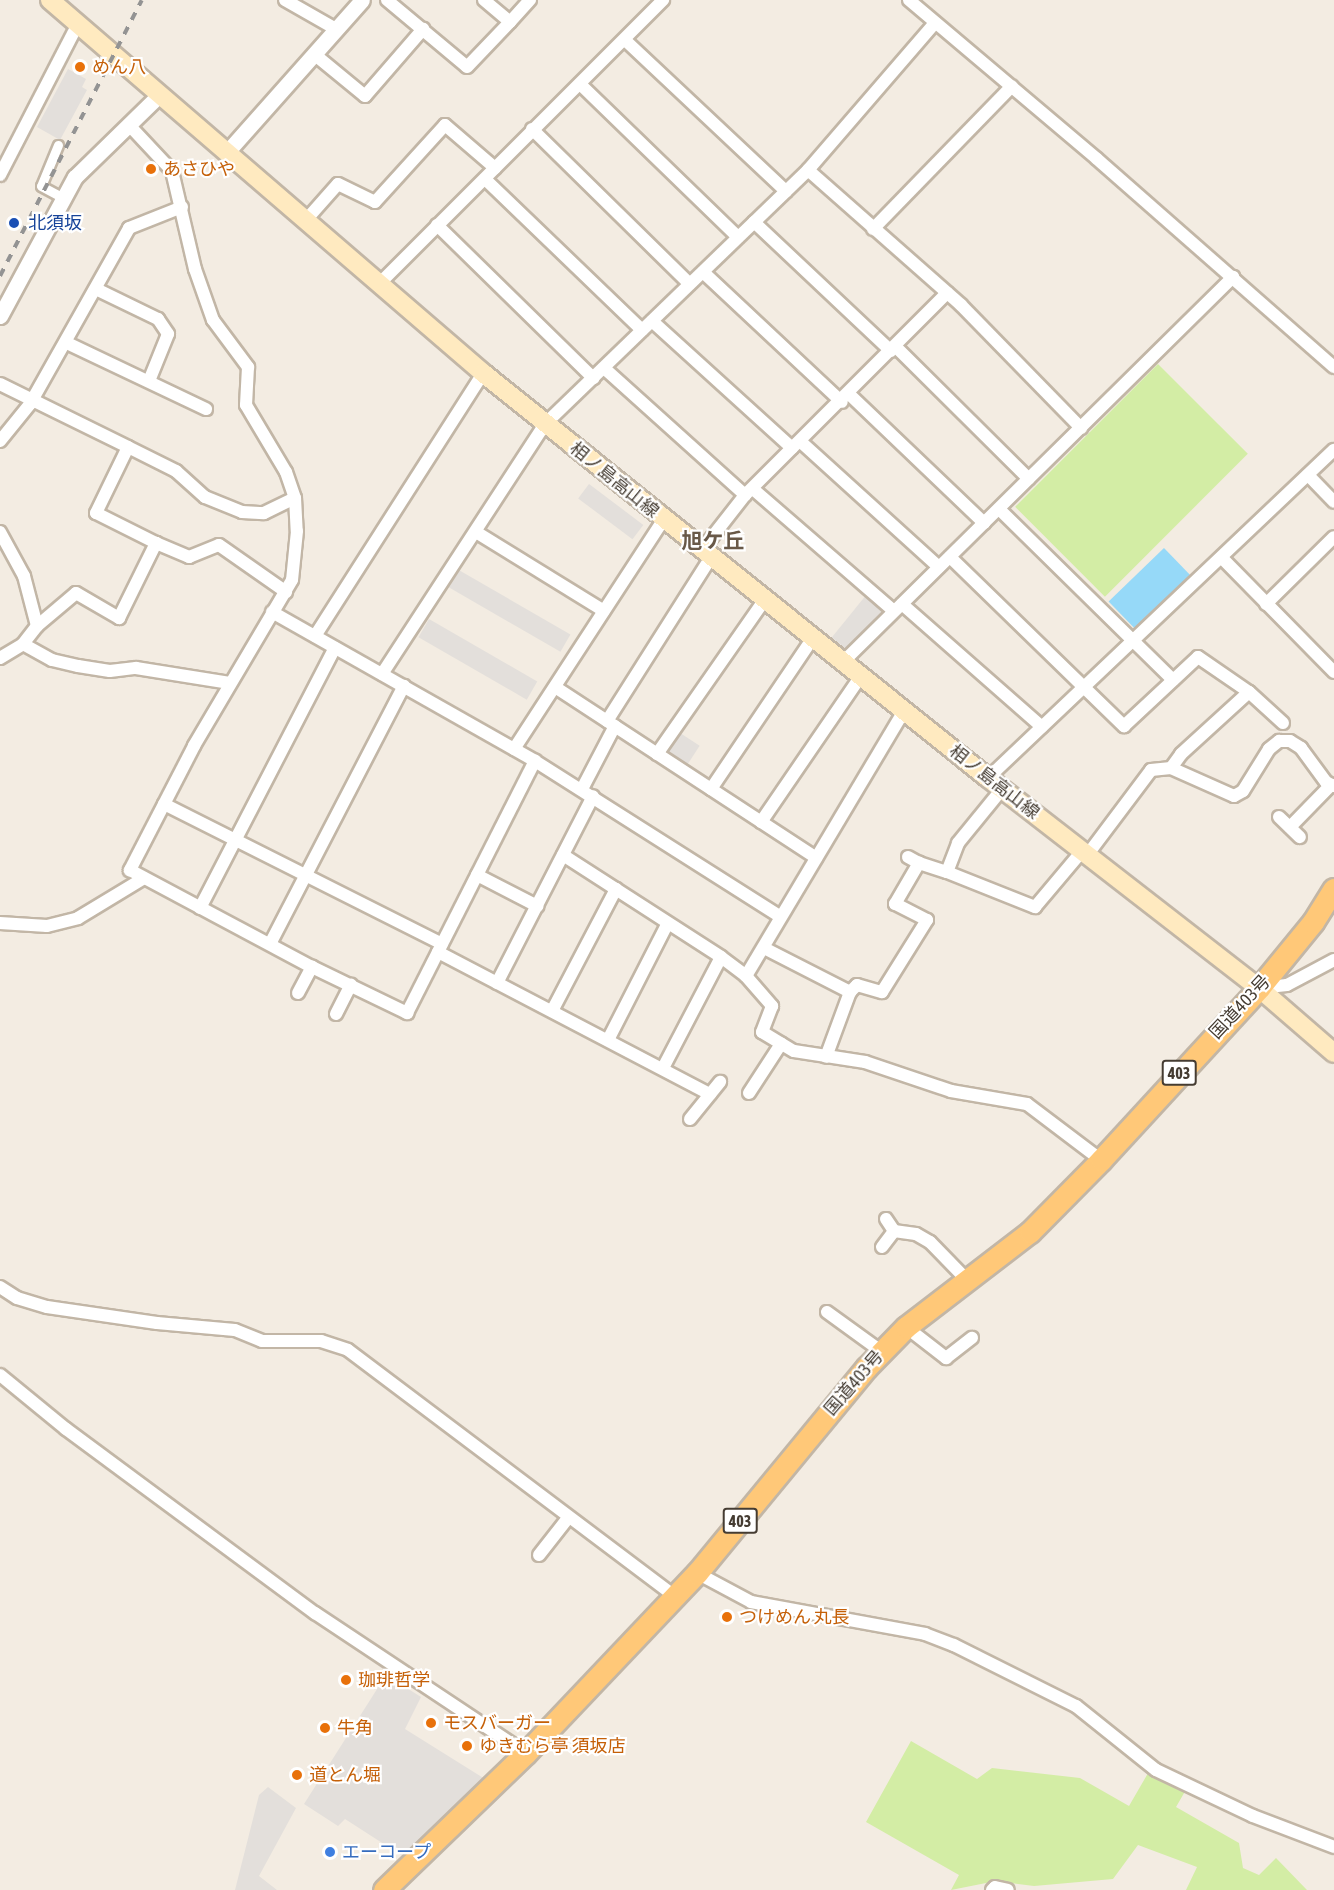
<!DOCTYPE html>
<meta charset="utf-8">
<style>
body{margin:0}
#map{position:relative;width:1334px;height:1890px;overflow:hidden;background:#f3ece2;font-family:"Asap Condensed","Noto Sans JP",sans-serif}
div>[style]{position:absolute}
[style*='--x']{left:calc(var(--x)*1px);top:calc(var(--y)*1px);width:calc(var(--w)*1px);rotate:calc(var(--a)*1deg)}
.green>*{inset:0;background:#d3eda5;transform-origin:0 0}
.parking>*{inset:0;background:#e3dfdb;transform-origin:0 0}
.water>*{inset:0;background:#96d9f8;transform-origin:0 0}
.roads{filter:drop-shadow(2px 0 #c2b6a6) drop-shadow(-2px 0 #c2b6a6) drop-shadow(0 2px #c2b6a6) drop-shadow(0 -2px #c2b6a6)}
.pedestrian>*{height:9px;margin:-4.5px;padding:0 4.5px;transform-origin:4.5px;border-radius:4.5px;background:#fff}
.minor>*{height:12px;margin:-6px;padding:0 6px;transform-origin:6px;border-radius:6px;background:#fff}
.tertiary>*{height:15px;margin:-7.5px;padding:0 7.5px;transform-origin:7.5px;border-radius:7.5px;background:#fff}
.secondary>*{height:18px;margin:-9px;padding:0 9px;transform-origin:9px;border-radius:9px;background:#ffeac0}
.trunk>*{height:21px;margin:-10.5px;padding:0 10.5px;transform-origin:10.5px;border-radius:10.5px;background:#ffc878}
.rail>*{height:4px;margin-top:-2px;transform-origin:0;background:repeating-linear-gradient(90deg,#939393 0 8px,transparent 0 16px)}
.dots>*{width:16px;height:16px;translate:-50% -50%;box-sizing:border-box;border:3px solid #fff;border-radius:50%}
span{translate:-50% -50%;white-space:nowrap;text-align:center;line-height:1.15;-webkit-text-stroke:4.5px #fff;paint-order:stroke}
.shield-label span{padding:2px 4px;background:#fff;border:2px solid;border-radius:4px;-webkit-text-stroke-width:0}
.shield-label{font-size:16px;color:#453c32;font-weight:700}
.food-label{font-size:18px;color:#c56008}
.left{translate:0 -50%;text-align:left}
.transit-label{font-size:18px;color:#164399}
.street-label{font-size:18px;color:#453c32}
.shop-label{font-size:18px;color:#366cbe}
.quarter-label{font-size:21px;color:#695948;font-weight:700}
</style>
<div id="map">
<div class="green">
<i style="left:1158px;top:364px;width:127px;height:202px;rotate:45deg"></i>
<i style="clip-path:polygon(911px 1741px,977px 1779px,992px 1768px,1080px 1778px,1129px 1806px,1151px 1768px,1187px 1788px,1176px 1807px,1239px 1843px,1243px 1868px,1259px 1875px,1276px 1858px,1307px 1890px,1186px 1890px,1197px 1867px,1138px 1845px,1113px 1879px,1034px 1886px,996px 1881px,951px 1890px,959px 1875px,866px 1822px)"></i>
</div>
<div class="parking">
<i style="clip-path:polygon(68px 69px,86px 79px,82px 87px,87px 90px,60px 140px,37px 127px)"></i>
<i style="left:589px;top:484px;width:68px;height:18px;rotate:37deg"></i>
<i style="left:457px;top:569px;width:131px;height:20px;rotate:30deg"></i>
<i style="left:867px;top:594px;width:26px;height:56px;rotate:39deg"></i>
<i style="left:429px;top:619px;width:125px;height:21px;rotate:30deg"></i>
<i style="left:677px;top:731px;width:27px;height:25px;rotate:33deg"></i>
<i style="clip-path:polygon(386px 1675px,421px 1697px,405px 1729px,485px 1779px,404px 1857px,345px 1819px,338px 1826px,304px 1804px)"></i>
<i style="clip-path:polygon(268px 1787px,296px 1808px,259px 1876px,277px 1890px,235px 1890px,259px 1795px)"></i>
</div>
<div class="water">
<i style="left:1164px;top:548px;width:39px;height:77px;rotate:46deg"></i>
</div>
<div class="roads">
<div class="pedestrian">
<i style="--x:58;--y:145;--w:44;--a:112.5"></i>
<i style="--x:41;--y:186;--w:26;--a:28"></i>
</div>
<div class="minor">
<i style="--x:285;--y:0;--w:56;--a:29.7"></i>
<i style="--x:387;--y:0;--w:104;--a:39.9"></i>
<i style="--x:467;--y:67;--w:62;--a:-46.3"></i>
<i style="--x:484;--y:0;--w:34;--a:40"></i>
<i style="--x:510;--y:22;--w:30;--a:-48"></i>
<i style="--x:909;--y:0;--w:246;--a:40.2"></i>
<i style="--x:1097;--y:159;--w:315;--a:41.3"></i>
<i style="--x:625;--y:40;--w:221;--a:43.2"></i>
<i style="--x:314;--y:54;--w:66;--a:39.5"></i>
<i style="--x:365;--y:96;--w:89;--a:-49.1"></i>
<i style="--x:580;--y:84;--w:220;--a:44.1"></i>
<i style="--x:129;--y:125;--w:63;--a:46.9"></i>
<i style="--x:172;--y:171;--w:101;--a:76.8"></i>
<i style="--x:195;--y:269;--w:54;--a:70.6"></i>
<i style="--x:213;--y:320;--w:59;--a:53.3"></i>
<i style="--x:248;--y:367;--w:38;--a:93"></i>
<i style="--x:246;--y:405;--w:78;--a:59.2"></i>
<i style="--x:286;--y:472;--w:28;--a:71"></i>
<i style="--x:295;--y:498;--w:33;--a:87"></i>
<i style="--x:297;--y:531;--w:49;--a:95.8"></i>
<i style="--x:292;--y:580;--w:193;--a:120.6"></i>
<i style="--x:194;--y:746;--w:140;--a:117.3"></i>
<i style="--x:130;--y:870;--w:206;--a:28.1"></i>
<i style="--x:312;--y:967;--w:106;--a:25.8"></i>
<i style="--x:407;--y:1013;--w:283;--a:-63.1"></i>
<i style="--x:532;--y:129;--w:221;--a:44.5"></i>
<i style="--x:808;--y:170;--w:194;--a:-49.2"></i>
<i style="--x:0;--y:175;--w:170;--a:-62.7"></i>
<i style="--x:485;--y:179;--w:218;--a:43.9"></i>
<i style="--x:306;--y:220;--w:48;--a:-48.4"></i>
<i style="--x:338;--y:184;--w:41;--a:25.9"></i>
<i style="--x:375;--y:202;--w:104;--a:-47.7"></i>
<i style="--x:445;--y:125;--w:66;--a:40.7"></i>
<i style="--x:754;--y:222;--w:188;--a:43.3"></i>
<i style="--x:437;--y:225;--w:219;--a:44.4"></i>
<i style="--x:873;--y:229;--w:199;--a:-45.8"></i>
<i style="--x:703;--y:272;--w:190;--a:43.1"></i>
<i style="--x:379;--y:284;--w:402;--a:-45"></i>
<i style="--x:96;--y:289;--w:69;--a:25.8"></i>
<i style="--x:158;--y:319;--w:18;--a:56"></i>
<i style="--x:168;--y:334;--w:51;--a:112"></i>
<i style="--x:652;--y:321;--w:189;--a:42.2"></i>
<i style="--x:67;--y:343;--w:154;--a:25.4"></i>
<i style="--x:896;--y:347;--w:187;--a:44.8"></i>
<i style="--x:604;--y:368;--w:190;--a:42"></i>
<i style="--x:0;--y:384;--w:143;--a:26.2"></i>
<i style="--x:849;--y:394;--w:187;--a:43.7"></i>
<i style="--x:0;--y:441;--w:48;--a:-51"></i>
<i style="--x:30;--y:404;--w:202;--a:-60.6"></i>
<i style="--x:129;--y:228;--w:57;--a:-21.6"></i>
<i style="--x:801;--y:442;--w:186;--a:42.2"></i>
<i style="--x:1308;--y:475;--w:37;--a:46"></i>
<i style="--x:753;--y:489;--w:186;--a:40.9"></i>
<i style="--x:999;--y:509;--w:244;--a:44.5"></i>
<i style="--x:0;--y:532;--w:50;--a:61.4"></i>
<i style="--x:24;--y:576;--w:52;--a:75.4"></i>
<i style="--x:37;--y:626;--w:23;--a:128"></i>
<i style="--x:476;--y:532;--w:150;--a:31.7"></i>
<i style="--x:156;--y:543;--w:67;--a:-153.4"></i>
<i style="--x:96;--y:513;--w:73;--a:-64.1"></i>
<i style="--x:128;--y:447;--w:54;--a:26.6"></i>
<i style="--x:176;--y:471;--w:39;--a:42"></i>
<i style="--x:205;--y:497;--w:40;--a:22"></i>
<i style="--x:242;--y:512;--w:22;--a:3"></i>
<i style="--x:264;--y:513;--w:34;--a:-26"></i>
<i style="--x:702;--y:550;--w:70;--a:-52"></i>
<i style="--x:745;--y:495;--w:286;--a:-45"></i>
<i style="--x:950;--y:557;--w:243;--a:44.2"></i>
<i style="--x:1124;--y:726;--w:101;--a:-43"></i>
<i style="--x:1198;--y:657;--w:62;--a:34.5"></i>
<i style="--x:1249;--y:692;--w:46;--a:42.4"></i>
<i style="--x:1222;--y:558;--w:160;--a:45.5"></i>
<i style="--x:902;--y:604;--w:186;--a:41.3"></i>
<i style="--x:1266;--y:604;--w:95;--a:-44.6"></i>
<i style="--x:272;--y:612;--w:302;--a:29.5"></i>
<i style="--x:535;--y:761;--w:291;--a:32.4"></i>
<i style="--x:37;--y:626;--w:51;--a:-40.2"></i>
<i style="--x:76;--y:593;--w:50;--a:30.2"></i>
<i style="--x:119;--y:618;--w:84;--a:-63.7"></i>
<i style="--x:156;--y:543;--w:36;--a:23"></i>
<i style="--x:189;--y:557;--w:32;--a:-22"></i>
<i style="--x:219;--y:545;--w:82;--a:35"></i>
<i style="--x:315;--y:636;--w:312;--a:-57.4"></i>
<i style="--x:0;--y:658;--w:27;--a:-31"></i>
<i style="--x:23;--y:644;--w:33;--a:29"></i>
<i style="--x:52;--y:660;--w:27;--a:13"></i>
<i style="--x:78;--y:666;--w:32;--a:9"></i>
<i style="--x:110;--y:671;--w:26;--a:-7"></i>
<i style="--x:136;--y:668;--w:95;--a:9.1"></i>
<i style="--x:844;--y:661;--w:547;--a:-44.63"></i>
<i style="--x:382;--y:674;--w:298;--a:-56.9"></i>
<i style="--x:545;--y:424;--w:366;--a:-44"></i>
<i style="--x:808;--y:170;--w:204;--a:41.4"></i>
<i style="--x:961;--y:305;--w:172;--a:45.7"></i>
<i style="--x:555;--y:687;--w:312;--a:33.2"></i>
<i style="--x:607;--y:721;--w:194;--a:-57.6"></i>
<i style="--x:514;--y:749;--w:273;--a:-56.9"></i>
<i style="--x:657;--y:754;--w:189;--a:-55.1"></i>
<i style="--x:1171;--y:768;--w:17;--a:-54"></i>
<i style="--x:1181;--y:754;--w:92;--a:-42.4"></i>
<i style="--x:988;--y:778;--w:477;--a:-43.5"></i>
<i style="--x:582;--y:789;--w:71;--a:-62.4"></i>
<i style="--x:711;--y:789;--w:182;--a:-56"></i>
<i style="--x:164;--y:804;--w:311;--a:26.7"></i>
<i style="--x:1279;--y:817;--w:29;--a:44"></i>
<i style="--x:761;--y:822;--w:177;--a:-55.6"></i>
<i style="--x:1290;--y:827;--w:59;--a:-45.7"></i>
<i style="--x:1088;--y:854;--w:105;--a:-53.1"></i>
<i style="--x:1151;--y:770;--w:20;--a:-6"></i>
<i style="--x:1171;--y:768;--w:69;--a:24"></i>
<i style="--x:1234;--y:796;--w:10;--a:-29"></i>
<i style="--x:1243;--y:791;--w:49;--a:-58.2"></i>
<i style="--x:1269;--y:749;--w:13;--a:-39"></i>
<i style="--x:1279;--y:741;--w:11;--a:0"></i>
<i style="--x:1290;--y:741;--w:13;--a:32"></i>
<i style="--x:1301;--y:748;--w:42;--a:53.7"></i>
<i style="--x:1326;--y:782;--w:9;--a:27"></i>
<i style="--x:563;--y:855;--w:188;--a:32.8"></i>
<i style="--x:908;--y:857;--w:13;--a:29"></i>
<i style="--x:947;--y:872;--w:95;--a:21.7"></i>
<i style="--x:1035;--y:907;--w:75;--a:-49.9"></i>
<i style="--x:477;--y:875;--w:68;--a:27.3"></i>
<i style="--x:200;--y:908;--w:293;--a:-62.6"></i>
<i style="--x:0;--y:923;--w:47;--a:3.7"></i>
<i style="--x:47;--y:926;--w:32;--a:-14"></i>
<i style="--x:78;--y:918;--w:77;--a:-31.2"></i>
<i style="--x:270;--y:944;--w:291;--a:-62.6"></i>
<i style="--x:764;--y:948;--w:97;--a:27.1"></i>
<i style="--x:850;--y:992;--w:69;--a:110.3"></i>
<i style="--x:438;--y:952;--w:307;--a:27.6"></i>
<i style="--x:746;--y:976;--w:40;--a:49"></i>
<i style="--x:772;--y:1006;--w:28;--a:111"></i>
<i style="--x:762;--y:1032;--w:37;--a:31"></i>
<i style="--x:794;--y:1051;--w:72;--a:8.8"></i>
<i style="--x:865;--y:1062;--w:91;--a:18.6"></i>
<i style="--x:951;--y:1091;--w:77;--a:9.7"></i>
<i style="--x:1027;--y:1104;--w:93;--a:37.1"></i>
<i style="--x:497;--y:983;--w:210;--a:-62.8"></i>
<i style="--x:1259;--y:988;--w:28;--a:-6"></i>
<i style="--x:1287;--y:985;--w:53;--a:-28"></i>
<i style="--x:850;--y:992;--w:10;--a:-45"></i>
<i style="--x:857;--y:985;--w:26;--a:16"></i>
<i style="--x:882;--y:992;--w:85;--a:-58"></i>
<i style="--x:927;--y:920;--w:36;--a:-153"></i>
<i style="--x:895;--y:904;--w:48;--a:-59.7"></i>
<i style="--x:919;--y:863;--w:29;--a:18"></i>
<i style="--x:947;--y:872;--w:31;--a:-69"></i>
<i style="--x:958;--y:843;--w:70;--a:-50.8"></i>
<i style="--x:298;--y:993;--w:30;--a:-62"></i>
<i style="--x:552;--y:1011;--w:138;--a:-62.3"></i>
<i style="--x:336;--y:1014;--w:33;--a:-63"></i>
<i style="--x:608;--y:1040;--w:131;--a:-62.9"></i>
<i style="--x:663;--y:1068;--w:125;--a:-62.4"></i>
<i style="--x:721;--y:957;--w:31;--a:37"></i>
<i style="--x:746;--y:976;--w:309;--a:-59.2"></i>
<i style="--x:749;--y:1093;--w:59;--a:-56.9"></i>
<i style="--x:690;--y:1119;--w:48;--a:-51"></i>
<i style="--x:886;--y:1219;--w:14;--a:56"></i>
<i style="--x:894;--y:1231;--w:22;--a:8"></i>
<i style="--x:916;--y:1234;--w:16;--a:30"></i>
<i style="--x:930;--y:1242;--w:52;--a:45.8"></i>
<i style="--x:882;--y:1247;--w:20;--a:-53"></i>
<i style="--x:0;--y:1287;--w:20;--a:33"></i>
<i style="--x:17;--y:1298;--w:31;--a:17"></i>
<i style="--x:47;--y:1307;--w:111;--a:8.3"></i>
<i style="--x:157;--y:1323;--w:78;--a:5.1"></i>
<i style="--x:235;--y:1330;--w:29;--a:22"></i>
<i style="--x:262;--y:1341;--w:59;--a:0"></i>
<i style="--x:321;--y:1341;--w:28;--a:18"></i>
<i style="--x:348;--y:1350;--w:408;--a:37"></i>
<i style="--x:827;--y:1312;--w:68;--a:36"></i>
<i style="--x:906;--y:1327;--w:51;--a:37.8"></i>
<i style="--x:946;--y:1358;--w:33;--a:-38"></i>
<i style="--x:0;--y:1375;--w:85;--a:39.3"></i>
<i style="--x:66;--y:1429;--w:310;--a:36.5"></i>
<i style="--x:315;--y:1613;--w:253;--a:33.6"></i>
<i style="--x:539;--y:1555;--w:47;--a:-51.9"></i>
<i style="--x:697;--y:1573;--w:61;--a:28.2"></i>
<i style="--x:751;--y:1602;--w:177;--a:10.4"></i>
<i style="--x:925;--y:1634;--w:31;--a:21"></i>
<i style="--x:954;--y:1645;--w:136;--a:26.6"></i>
<i style="--x:1076;--y:1706;--w:102;--a:38.7"></i>
<i style="--x:1156;--y:1770;--w:107;--a:25.4"></i>
<i style="--x:1253;--y:1816;--w:87;--a:20.9"></i>
<i style="--x:992;--y:1890;--w:4;--a:-45"></i>
<i style="--x:995;--y:1887;--w:13;--a:13"></i>
</div>
<div class="tertiary">
<i style="--x:227;--y:152;--w:203;--a:-48.4"></i>
<i style="--x:0;--y:316;--w:158;--a:-61.7"></i>
<i style="--x:75;--y:177;--w:117;--a:-44.3"></i>
</div>
<div class="secondary">
<i style="--x:50;--y:0;--w:572;--a:40.74"></i>
<i style="--x:483;--y:373;--w:647;--a:38.73"></i>
<i style="--x:988;--y:778;--w:343;--a:37.8"></i>
<i style="--x:1259;--y:988;--w:99;--a:40.9"></i>
</div>
<div class="trunk">
<i style="--x:384;--y:1890;--w:197;--a:-44"></i>
<i style="--x:526;--y:1753;--w:248;--a:-46.5"></i>
<i style="--x:697;--y:1573;--w:266;--a:-50.5"></i>
<i style="--x:866;--y:1368;--w:57;--a:-45.7"></i>
<i style="--x:906;--y:1327;--w:156;--a:-37.5"></i>
<i style="--x:1030;--y:1232;--w:101;--a:-45.4"></i>
<i style="--x:1101;--y:1160;--w:234;--a:-47.4"></i>
<i style="--x:1259;--y:988;--w:85;--a:-50.7"></i>
<i style="--x:1313;--y:922;--w:39;--a:-58"></i>
</div>
</div>
<div class="rail">
<i style="--x:0;--y:276;--w:310;--a:-62.8"></i>
</div>
<div class="dots">
<i style="left:80px;top:67px;background:#e8710a"></i>
<i style="left:151px;top:169px;background:#e8710a"></i>
<i style="left:14px;top:223px;background:#1a4fb4"></i>
<i style="left:727px;top:1617px;background:#e8710a"></i>
<i style="left:346px;top:1680px;background:#e8710a"></i>
<i style="left:431px;top:1723px;background:#e8710a"></i>
<i style="left:325px;top:1728px;background:#e8710a"></i>
<i style="left:467px;top:1746px;background:#e8710a"></i>
<i style="left:297px;top:1775px;background:#e8710a"></i>
<i style="left:330px;top:1852px;background:#3f7fe0"></i>
</div>
<div class="shield-label">
<span style="left:1179px;top:1073px">403</span>
<span style="left:740px;top:1521px">403</span>
</div>
<div class="food-label">
<span class="left" style="left:92px;top:67px">めん八</span>
<span class="left" style="left:163px;top:169px">あさひや</span>
<span class="left" style="left:739px;top:1617px">つけめん 丸長</span>
<span class="left" style="left:358px;top:1680px">珈琲哲学</span>
<span class="left" style="left:443px;top:1723px">モスバーガー</span>
<span class="left" style="left:337px;top:1728px">牛角</span>
<span class="left" style="left:479px;top:1746px">ゆきむら亭 須坂店</span>
<span class="left" style="left:309px;top:1775px">道とん堀</span>
</div>
<div class="transit-label">
<span class="left" style="left:28px;top:223px">北須坂</span>
</div>
<div class="street-label">
<span style="left:614px;top:480px;rotate:39deg">相ノ島高山線</span>
<span style="left:994px;top:782px;rotate:38deg">相ノ島高山線</span>
<span style="left:1240px;top:1007px;rotate:-47deg">国道403号</span>
<span style="left:854px;top:1383px;rotate:-49deg">国道403号</span>
</div>
<div class="shop-label">
<span class="left" style="left:342px;top:1852px">エーコープ</span>
</div>
<div class="quarter-label">
<span style="left:713px;top:540px">旭ケ丘</span>
</div>
</div>
